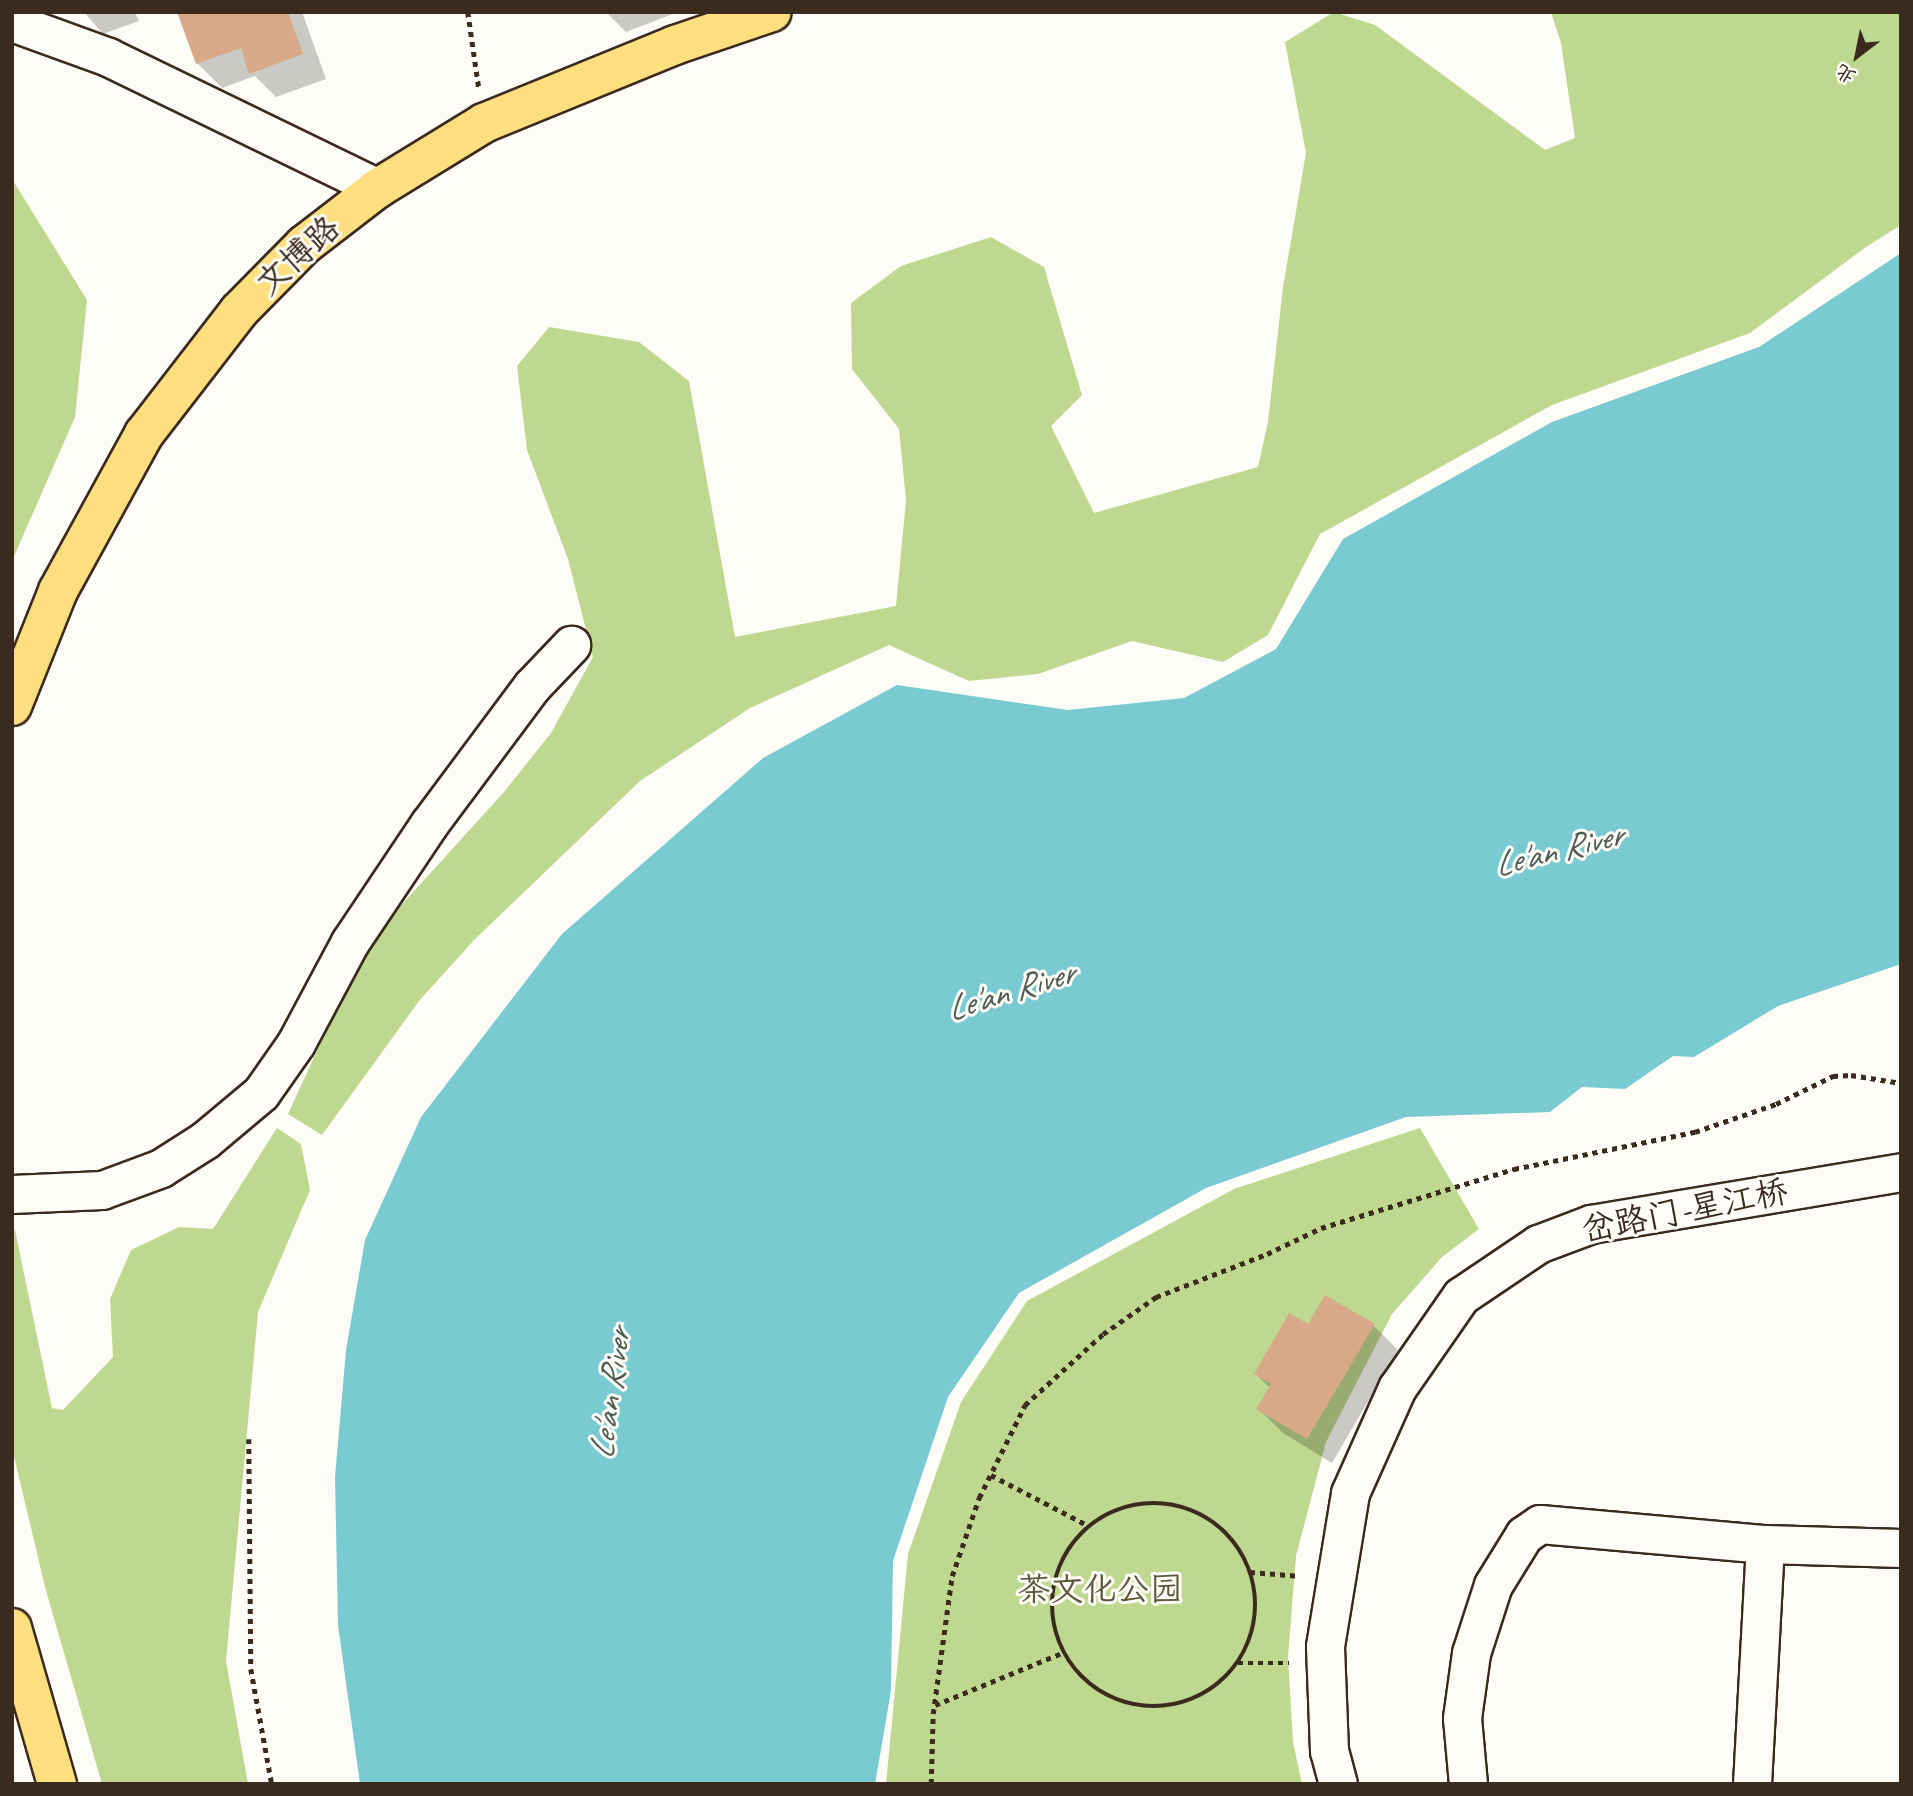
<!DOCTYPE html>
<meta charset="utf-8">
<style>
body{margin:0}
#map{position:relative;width:1913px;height:1796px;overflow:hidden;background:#fdfcf7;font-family:Caveat,"LXGW WenKai TC",sans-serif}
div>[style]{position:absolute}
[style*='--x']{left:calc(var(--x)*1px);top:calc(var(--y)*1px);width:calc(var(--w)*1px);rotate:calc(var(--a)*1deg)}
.green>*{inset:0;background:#bfd88f}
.water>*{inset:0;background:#7acbd1}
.shadow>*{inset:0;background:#0003}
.building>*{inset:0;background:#d7a988}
.path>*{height:4.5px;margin-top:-2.25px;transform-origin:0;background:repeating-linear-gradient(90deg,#3b2a1e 0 5px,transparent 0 10px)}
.path>.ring{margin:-2.25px;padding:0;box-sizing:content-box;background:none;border:4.5px solid #3b2a1e;border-radius:50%}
.roads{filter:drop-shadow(2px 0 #3b2a1e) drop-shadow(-2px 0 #3b2a1e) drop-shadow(0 2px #3b2a1e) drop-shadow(0 -2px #3b2a1e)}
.minor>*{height:37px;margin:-18.5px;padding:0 18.5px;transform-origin:18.5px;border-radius:18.5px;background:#fdfcf7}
.major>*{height:38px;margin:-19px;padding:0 19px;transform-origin:19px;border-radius:19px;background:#fddf80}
span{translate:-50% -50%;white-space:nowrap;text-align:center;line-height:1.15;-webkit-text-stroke:6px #fdfcf7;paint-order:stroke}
.street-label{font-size:33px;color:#3b2a1e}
.park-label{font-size:33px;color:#5c563a}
.water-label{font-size:35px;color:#4e5a54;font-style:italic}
.frame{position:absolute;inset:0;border:14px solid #3b2a1e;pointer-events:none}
.north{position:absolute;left:1822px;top:21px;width:70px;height:70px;-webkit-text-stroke:5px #fdfcf7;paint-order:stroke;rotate:212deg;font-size:19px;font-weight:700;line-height:28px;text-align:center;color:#3b2a1e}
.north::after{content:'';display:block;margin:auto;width:24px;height:32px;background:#3b2a1e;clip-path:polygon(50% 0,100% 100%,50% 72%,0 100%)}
</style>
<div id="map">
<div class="green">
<i style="clip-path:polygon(1334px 12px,1375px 25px,1545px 150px,1575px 138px,1561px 43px,1551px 12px,1901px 12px,1901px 225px,1866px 247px,1750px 333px,1552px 405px,1320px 534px,1268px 635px,1223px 662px,1132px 641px,1038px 674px,969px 681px,889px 645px,750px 708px,640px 781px,475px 939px,419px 1001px,322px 1135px,288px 1114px,366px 944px,504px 792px,551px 733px,593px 657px,568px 559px,527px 450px,517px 366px,549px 327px,639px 342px,689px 381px,735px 637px,896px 606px,906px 500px,899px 429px,852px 369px,851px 303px,901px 266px,991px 237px,1044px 267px,1082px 395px,1051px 426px,1094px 513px,1258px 467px,1268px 422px,1283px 287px,1306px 153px,1285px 42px)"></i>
<i style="clip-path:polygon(12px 179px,87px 300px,75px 417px,12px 561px)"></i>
<i style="clip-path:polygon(277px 1128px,301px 1144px,310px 1190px,258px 1312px,226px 1661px,248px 1784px,102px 1784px,45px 1587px,12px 1448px,12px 1230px,15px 1230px,52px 1408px,63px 1410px,113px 1357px,110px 1299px,131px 1250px,179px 1227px,213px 1229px)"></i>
<i style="clip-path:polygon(1420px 1128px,1479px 1229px,1442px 1257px,1392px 1314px,1326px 1442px,1296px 1556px,1288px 1657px,1293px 1742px,1302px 1784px,886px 1784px,908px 1554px,961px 1402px,1027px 1301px,1234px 1189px)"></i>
</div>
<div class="water">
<i style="clip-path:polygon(1901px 253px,1901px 964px,1778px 1006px,1694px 1057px,1673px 1056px,1625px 1089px,1582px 1087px,1550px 1112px,1406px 1117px,1206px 1188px,1019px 1293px,948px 1397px,893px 1561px,891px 1691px,875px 1784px,360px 1784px,338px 1625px,335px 1477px,346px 1350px,365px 1240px,421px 1117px,562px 934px,763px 758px,897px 685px,1068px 710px,1184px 698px,1276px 649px,1343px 539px,1552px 422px,1759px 347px)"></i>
</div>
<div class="shadow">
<i style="clip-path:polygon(84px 12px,135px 12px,139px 21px,103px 34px)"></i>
<i style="clip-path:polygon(179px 12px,302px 12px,326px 79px,276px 97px,255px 76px,222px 88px,197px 63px)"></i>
<i style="clip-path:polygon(606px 12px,678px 12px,626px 32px)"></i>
<i style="clip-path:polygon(1373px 1325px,1398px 1350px,1332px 1463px,1283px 1433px,1259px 1409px,1270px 1388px,1256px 1374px,1309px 1326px)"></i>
</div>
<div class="building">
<i style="clip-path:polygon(177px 12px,288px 12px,303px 54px,249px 74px,241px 48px,196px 64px)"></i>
<i style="clip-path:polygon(1325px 1295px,1375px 1324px,1307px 1439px,1256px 1409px,1271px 1384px,1254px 1374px,1289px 1313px,1308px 1324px)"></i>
</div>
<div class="path">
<i style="--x:468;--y:12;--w:77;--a:81.8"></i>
<i style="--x:249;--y:1439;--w:230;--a:89.5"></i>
<i style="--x:251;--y:1669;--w:117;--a:79.7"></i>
<i style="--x:991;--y:1475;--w:110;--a:27.5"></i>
<i class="ring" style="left:1052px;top:1503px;width:199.5px;height:199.5px"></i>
<i style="--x:1250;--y:1572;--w:50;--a:4.6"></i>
<i style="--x:1238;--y:1663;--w:51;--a:0"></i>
<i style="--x:935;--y:1705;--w:139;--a:-22.3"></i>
<i style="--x:931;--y:1784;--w:70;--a:-88.4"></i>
<i style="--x:933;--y:1714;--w:139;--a:-82.2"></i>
<i style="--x:952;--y:1576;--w:83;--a:-70.9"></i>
<i style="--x:979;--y:1498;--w:104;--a:-63.7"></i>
<i style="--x:1025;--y:1405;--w:105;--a:-42.3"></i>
<i style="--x:1103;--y:1334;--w:65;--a:-34.9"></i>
<i style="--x:1156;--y:1297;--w:119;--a:-21.2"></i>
<i style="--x:1267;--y:1254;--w:60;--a:-25.7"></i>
<i style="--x:1321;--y:1228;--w:202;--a:-17"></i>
<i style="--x:1514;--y:1169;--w:185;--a:-11.6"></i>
<i style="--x:1695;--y:1132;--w:86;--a:-19.1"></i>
<i style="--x:1776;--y:1104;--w:64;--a:-26.2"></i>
<i style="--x:1833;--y:1076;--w:18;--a:-3"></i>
<i style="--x:1851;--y:1075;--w:51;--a:9.1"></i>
</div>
<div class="roads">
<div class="minor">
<i style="--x:12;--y:22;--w:102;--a:20"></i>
<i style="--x:108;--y:57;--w:300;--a:25.9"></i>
<i style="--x:12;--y:1194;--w:90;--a:-2.5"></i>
<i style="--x:102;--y:1190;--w:63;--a:-20.4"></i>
<i style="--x:161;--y:1168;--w:52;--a:-32.5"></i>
<i style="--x:205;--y:1140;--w:73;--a:-40"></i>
<i style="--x:261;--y:1093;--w:61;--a:-55"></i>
<i style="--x:296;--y:1043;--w:115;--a:-61.9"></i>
<i style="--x:350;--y:942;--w:142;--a:-56.2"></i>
<i style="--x:429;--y:824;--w:172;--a:-53.3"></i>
<i style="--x:532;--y:686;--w:57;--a:-46.4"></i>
<i style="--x:1338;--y:1784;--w:34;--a:-105"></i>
<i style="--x:1329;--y:1751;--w:105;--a:-92.2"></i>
<i style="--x:1325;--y:1646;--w:155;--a:-80.7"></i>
<i style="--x:1350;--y:1493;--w:115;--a:-65.9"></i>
<i style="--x:1397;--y:1388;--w:112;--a:-55.2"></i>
<i style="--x:1461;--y:1296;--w:93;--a:-34"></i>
<i style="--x:1538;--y:1244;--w:57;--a:-20.7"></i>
<i style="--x:1591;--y:1224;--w:314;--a:-9.5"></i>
<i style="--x:1468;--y:1784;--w:66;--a:-95.2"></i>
<i style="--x:1462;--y:1718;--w:66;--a:-82.1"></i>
<i style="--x:1471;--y:1653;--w:71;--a:-72.1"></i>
<i style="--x:1493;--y:1585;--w:59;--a:-58.2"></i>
<i style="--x:1524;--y:1535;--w:19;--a:-35"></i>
<i style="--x:1540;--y:1524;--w:226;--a:5.1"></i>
<i style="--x:1765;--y:1544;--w:136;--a:1.7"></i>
<i style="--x:1752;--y:1784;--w:240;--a:-86.9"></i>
</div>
<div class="major">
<i style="--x:12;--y:706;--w:124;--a:-68.2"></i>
<i style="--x:58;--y:591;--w:179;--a:-61.3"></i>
<i style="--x:144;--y:434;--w:155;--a:-52.3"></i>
<i style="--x:239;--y:311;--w:93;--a:-45.4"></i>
<i style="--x:304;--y:245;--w:93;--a:-37.6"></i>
<i style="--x:378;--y:188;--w:124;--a:-31.5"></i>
<i style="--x:484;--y:123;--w:206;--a:-22.2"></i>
<i style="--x:675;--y:45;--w:102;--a:-18.8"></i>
<i style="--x:12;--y:1628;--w:162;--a:73.9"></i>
</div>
</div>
<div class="street-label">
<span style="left:298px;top:256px;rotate:-42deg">文博路</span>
<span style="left:1685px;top:1211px;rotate:-11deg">岔路门-星江桥</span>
</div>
<div class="park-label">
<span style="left:1100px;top:1590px">茶文化公园</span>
</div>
<div class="water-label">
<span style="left:1558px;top:850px;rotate:-14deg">Le'an River</span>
<span style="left:1010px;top:991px;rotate:-17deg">Le'an River</span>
<span style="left:610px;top:1394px;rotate:-82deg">Le'an River</span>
</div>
<div class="frame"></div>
<div class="north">北</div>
</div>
